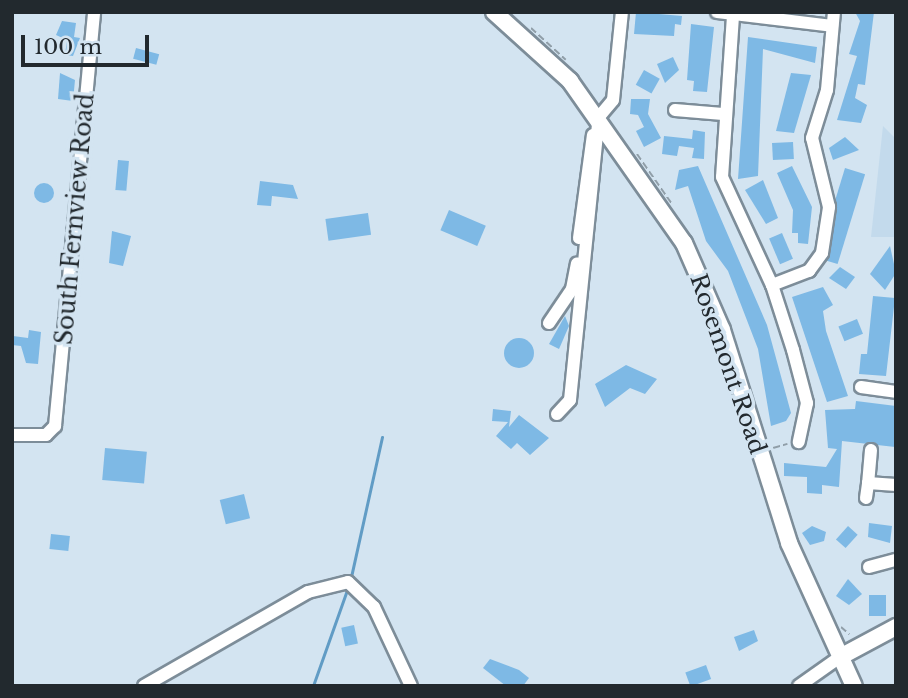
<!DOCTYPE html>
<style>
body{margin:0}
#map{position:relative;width:908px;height:698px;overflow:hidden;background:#d3e4f1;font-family:"Libre Baskerville",serif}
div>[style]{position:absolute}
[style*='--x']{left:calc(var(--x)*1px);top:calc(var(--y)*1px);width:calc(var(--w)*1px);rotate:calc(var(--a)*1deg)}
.built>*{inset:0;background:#c3daec}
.stream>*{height:2.5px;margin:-1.25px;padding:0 1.25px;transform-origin:1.25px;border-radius:1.25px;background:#619cc5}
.building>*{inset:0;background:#7eb9e5;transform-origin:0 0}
.round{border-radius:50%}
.path>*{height:2px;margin-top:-1px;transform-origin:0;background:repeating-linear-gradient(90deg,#909ea8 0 7px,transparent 0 10.5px)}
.roads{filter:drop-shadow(2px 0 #7d8d99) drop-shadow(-2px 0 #7d8d99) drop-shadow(0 2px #7d8d99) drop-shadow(0 -2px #7d8d99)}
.minor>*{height:12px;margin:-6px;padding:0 6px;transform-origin:6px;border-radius:6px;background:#fff}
.major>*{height:16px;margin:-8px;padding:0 8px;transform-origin:8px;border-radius:8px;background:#fff}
span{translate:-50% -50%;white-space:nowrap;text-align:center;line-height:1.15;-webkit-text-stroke:7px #d3e4f1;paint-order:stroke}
.street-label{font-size:23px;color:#22292e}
.frame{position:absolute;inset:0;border:14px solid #22292e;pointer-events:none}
.scale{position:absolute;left:21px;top:35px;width:128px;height:32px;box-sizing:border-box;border:4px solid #22292e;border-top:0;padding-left:9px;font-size:21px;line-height:24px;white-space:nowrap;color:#22292e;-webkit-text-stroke:5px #d3e4f1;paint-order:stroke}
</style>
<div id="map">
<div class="built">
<i style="clip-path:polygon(883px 126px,896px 139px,896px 237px,871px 237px)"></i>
</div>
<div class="stream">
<i style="--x:351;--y:577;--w:143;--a:-77.5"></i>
<i style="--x:313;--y:686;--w:105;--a:-70.5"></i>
</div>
<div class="building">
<i style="clip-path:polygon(636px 12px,682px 16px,681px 25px,675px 24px,674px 36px,634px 34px)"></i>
<i style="clip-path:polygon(855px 12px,874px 12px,865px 85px,858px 84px,855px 98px,867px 105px,861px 123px,837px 120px,857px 56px,849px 54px,860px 21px)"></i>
<i style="clip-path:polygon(62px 21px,76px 23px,74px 37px,80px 38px,73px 56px,65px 55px,67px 40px,56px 35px)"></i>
<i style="clip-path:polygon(691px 24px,714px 27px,707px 92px,693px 91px,694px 81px,687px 80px)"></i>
<i style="clip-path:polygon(748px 37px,817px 47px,815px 63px,763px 49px,758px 176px,738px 179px)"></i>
<i style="left:136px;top:48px;width:24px;height:11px;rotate:15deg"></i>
<i style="clip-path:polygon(673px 57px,679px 70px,665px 83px,657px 64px)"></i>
<i style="left:644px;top:70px;width:18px;height:17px;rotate:29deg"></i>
<i style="clip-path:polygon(60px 73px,75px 80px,73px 101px,58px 99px)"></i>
<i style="clip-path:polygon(791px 73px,811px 75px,794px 133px,776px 131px)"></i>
<i style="clip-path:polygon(631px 99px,650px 99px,648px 114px,661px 138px,644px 147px,636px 131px,644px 127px,638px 115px,630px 114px)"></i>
<i style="clip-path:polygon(693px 130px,705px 132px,704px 159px,692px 158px,694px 148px,679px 146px,677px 156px,662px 154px,664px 136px,692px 139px)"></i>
<i style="clip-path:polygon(845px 137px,859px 150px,833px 160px,829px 148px)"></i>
<i style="left:793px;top:142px;width:17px;height:21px;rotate:87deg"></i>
<i style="left:118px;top:160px;width:11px;height:30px;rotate:5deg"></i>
<i style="clip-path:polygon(698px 166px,767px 325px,791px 413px,786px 421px,771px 426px,758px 349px,728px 271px,706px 241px,688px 186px,675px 190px,679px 170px)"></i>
<i style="clip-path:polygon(792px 166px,812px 207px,808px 244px,798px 243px,798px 233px,792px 233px,793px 210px,777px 173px)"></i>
<i style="left:845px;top:168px;width:21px;height:94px;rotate:17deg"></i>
<i style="clip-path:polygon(763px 180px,778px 218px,766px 224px,745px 190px)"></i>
<i style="clip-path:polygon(260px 181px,293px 185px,298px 199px,272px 196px,271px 206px,257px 205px)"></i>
<i class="round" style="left:34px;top:183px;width:20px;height:20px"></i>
<i style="left:449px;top:210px;width:40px;height:22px;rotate:23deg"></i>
<i style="left:368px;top:213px;width:22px;height:43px;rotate:82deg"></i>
<i style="clip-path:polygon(112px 231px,131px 236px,123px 266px,109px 263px)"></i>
<i style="left:782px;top:233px;width:28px;height:14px;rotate:67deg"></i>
<i style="clip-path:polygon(890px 246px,896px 273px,885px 290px,870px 274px)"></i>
<i style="clip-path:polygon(840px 267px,855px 277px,846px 289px,829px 278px)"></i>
<i style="clip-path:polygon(823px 287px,833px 305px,823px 311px,826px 331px,848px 396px,827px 402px,792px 297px)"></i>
<i style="clip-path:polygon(873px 296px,895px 298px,886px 376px,859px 374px,861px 354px,867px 354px)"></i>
<i style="clip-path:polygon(565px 316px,569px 326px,559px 349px,549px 344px)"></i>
<i style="left:857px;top:319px;width:16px;height:20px;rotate:68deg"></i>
<i style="clip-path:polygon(29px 330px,41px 332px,38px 364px,26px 363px,21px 346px,12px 345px,13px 336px,28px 338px)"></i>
<i class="round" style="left:504px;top:338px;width:30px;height:30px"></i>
<i style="clip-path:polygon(626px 365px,657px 379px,645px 394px,630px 388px,605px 407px,595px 384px)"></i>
<i style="clip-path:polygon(856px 401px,896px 406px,895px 447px,842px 441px,839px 487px,822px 485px,822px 494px,807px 493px,807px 477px,784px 476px,784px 463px,826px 467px,837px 449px,828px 448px,825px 410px,855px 409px)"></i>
<i style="clip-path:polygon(493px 409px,511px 411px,509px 427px,519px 415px,549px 438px,530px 455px,517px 443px,511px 449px,496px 436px,508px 422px,492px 421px)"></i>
<i style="left:105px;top:448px;width:42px;height:32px;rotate:5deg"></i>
<i style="left:244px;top:494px;width:25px;height:25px;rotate:76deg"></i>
<i style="clip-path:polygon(869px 523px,892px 526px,890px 543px,868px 537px)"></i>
<i style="clip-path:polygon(812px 526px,826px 532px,824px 541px,810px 545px,802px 533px)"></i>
<i style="left:848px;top:526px;width:13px;height:18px;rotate:42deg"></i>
<i style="left:51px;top:534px;width:19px;height:15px;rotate:6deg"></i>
<i style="clip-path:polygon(848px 579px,862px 594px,849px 605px,836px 596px)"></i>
<i style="left:869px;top:595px;width:17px;height:21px"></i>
<i style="left:354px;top:625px;width:19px;height:13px;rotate:78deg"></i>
<i style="clip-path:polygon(754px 630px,758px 641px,739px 651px,734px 637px)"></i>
<i style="clip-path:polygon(490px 659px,519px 670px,529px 678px,523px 686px,506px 686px,483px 668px)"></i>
<i style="left:706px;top:665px;width:15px;height:22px;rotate:70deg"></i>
</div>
<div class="path">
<i style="--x:531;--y:28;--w:47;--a:42.4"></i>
<i style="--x:637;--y:154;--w:61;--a:55"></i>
<i style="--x:773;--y:448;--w:15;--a:-16"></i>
<i style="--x:841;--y:627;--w:11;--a:41"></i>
</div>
<div class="roads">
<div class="minor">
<i style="--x:717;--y:12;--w:116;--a:6.9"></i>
<i style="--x:733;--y:16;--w:161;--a:93.9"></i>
<i style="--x:722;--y:177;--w:119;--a:65.2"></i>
<i style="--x:772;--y:285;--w:68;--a:72.1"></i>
<i style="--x:793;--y:350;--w:55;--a:75.2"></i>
<i style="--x:807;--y:403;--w:40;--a:102"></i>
<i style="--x:675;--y:110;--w:48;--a:4.8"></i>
<i style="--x:598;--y:118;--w:23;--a:-50"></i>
<i style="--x:613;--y:100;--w:88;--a:-84.2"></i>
<i style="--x:579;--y:238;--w:104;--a:-82.3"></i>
<i style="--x:772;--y:285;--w:40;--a:-21"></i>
<i style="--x:809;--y:271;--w:22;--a:-54"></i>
<i style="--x:822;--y:253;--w:47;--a:-81.3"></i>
<i style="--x:829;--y:207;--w:71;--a:-103.8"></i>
<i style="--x:812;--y:138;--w:50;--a:-72.6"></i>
<i style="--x:827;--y:90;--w:78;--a:-84.9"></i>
<i style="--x:549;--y:323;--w:41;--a:-55.9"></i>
<i style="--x:572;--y:289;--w:26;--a:-79"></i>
<i style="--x:861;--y:387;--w:35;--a:8"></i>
<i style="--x:557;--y:414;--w:19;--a:-47"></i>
<i style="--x:570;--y:400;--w:279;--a:-84.2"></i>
<i style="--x:12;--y:435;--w:34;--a:0"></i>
<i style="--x:46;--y:435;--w:13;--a:-45"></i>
<i style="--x:55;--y:426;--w:416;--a:-84.6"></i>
<i style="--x:871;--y:450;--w:33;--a:95"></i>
<i style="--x:868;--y:483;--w:28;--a:4"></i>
<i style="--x:866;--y:498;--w:15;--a:-82"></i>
<i style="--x:869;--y:567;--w:28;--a:-15"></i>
<i style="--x:144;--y:686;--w:189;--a:-29.8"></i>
<i style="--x:308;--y:592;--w:41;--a:-14"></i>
<i style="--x:348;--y:582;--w:36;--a:44"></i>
<i style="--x:374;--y:607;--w:87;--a:64.9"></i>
<i style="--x:799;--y:686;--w:50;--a:-35.3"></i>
</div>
<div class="major">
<i style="--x:494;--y:12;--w:103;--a:42.2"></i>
<i style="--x:570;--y:81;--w:198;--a:54.9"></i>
<i style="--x:684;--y:243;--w:95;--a:66.4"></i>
<i style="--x:722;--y:330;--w:223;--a:72.5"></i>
<i style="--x:789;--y:543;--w:157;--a:65.6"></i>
<i style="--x:840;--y:657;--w:64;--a:-28.2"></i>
</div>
</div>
<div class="street-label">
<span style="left:75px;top:219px;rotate:-85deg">South Fernview Road</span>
<span style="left:728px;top:364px;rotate:71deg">Rosemont Road</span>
</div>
<div class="frame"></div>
<div class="scale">100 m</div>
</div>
